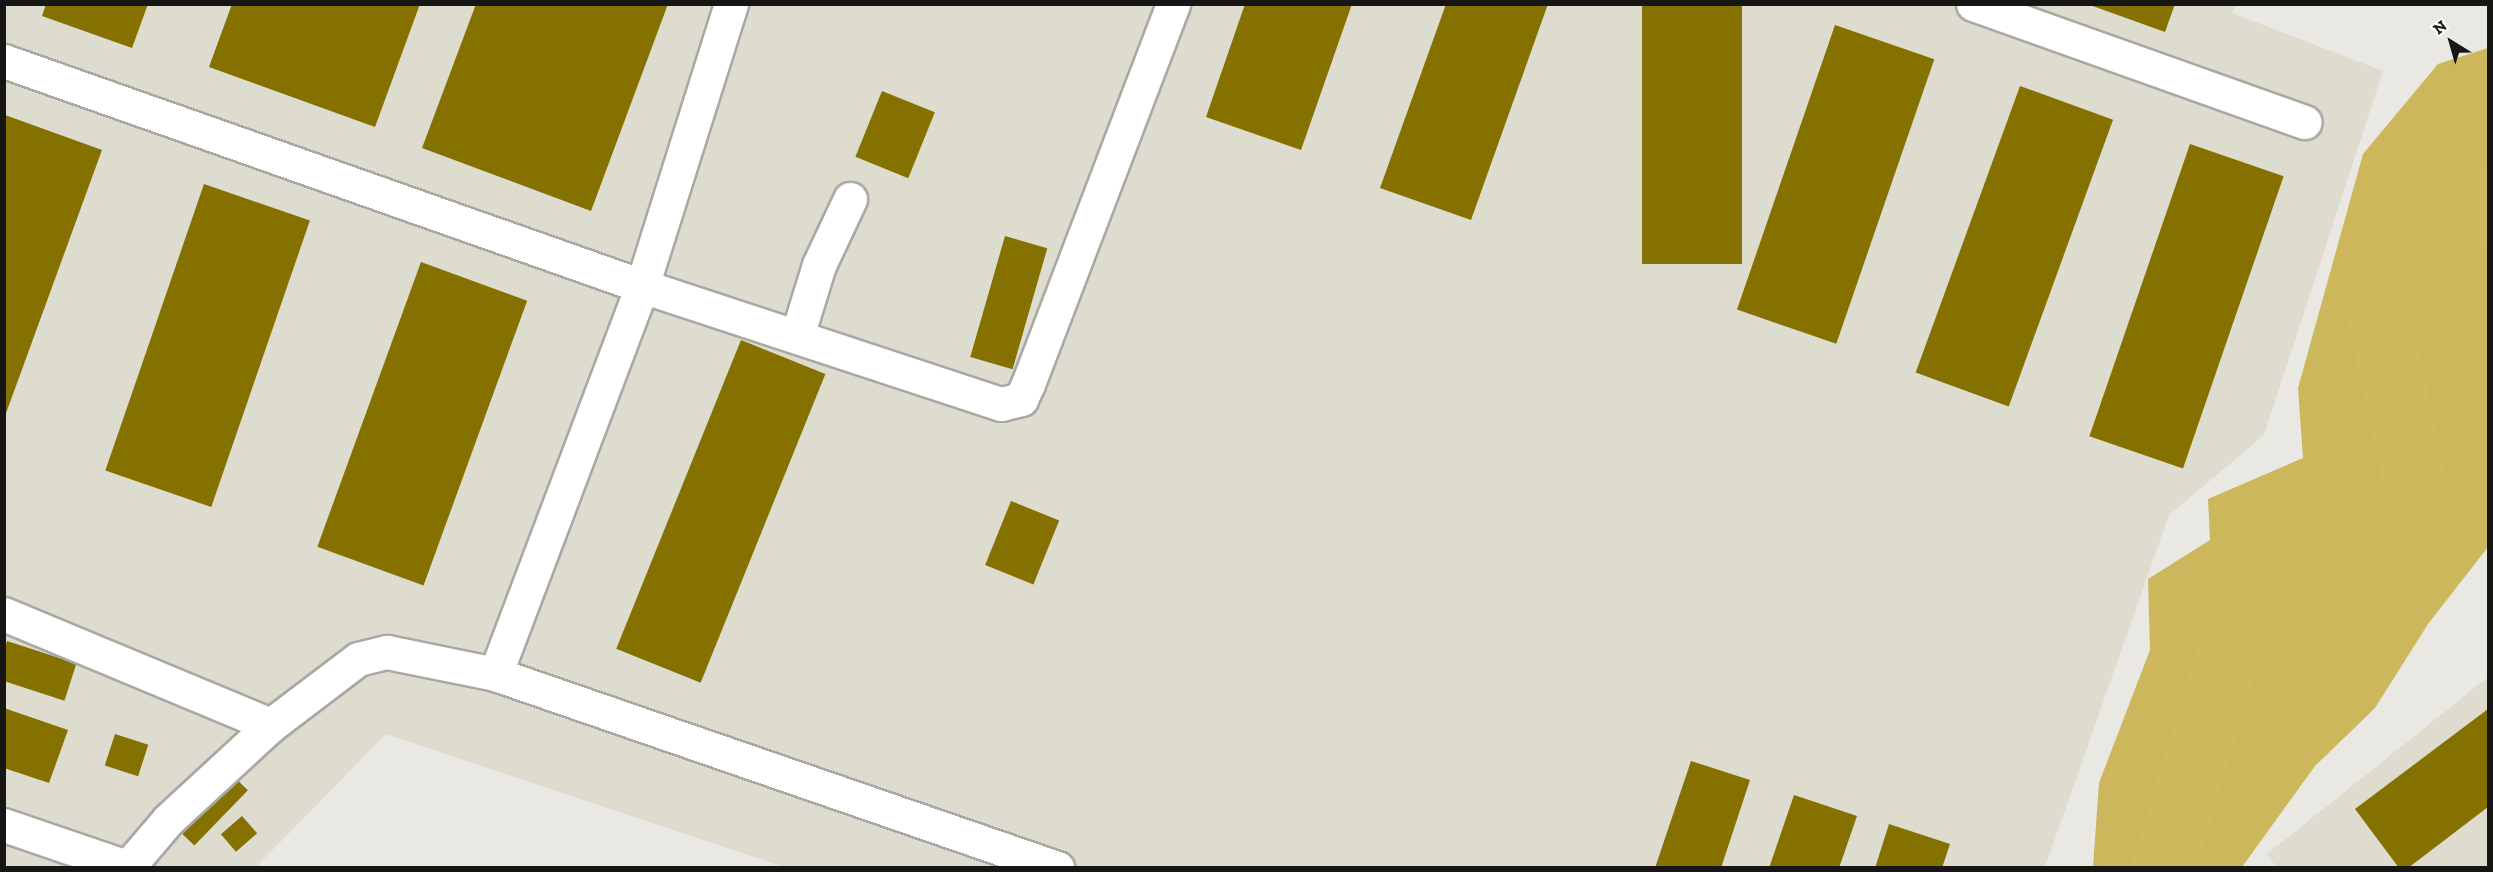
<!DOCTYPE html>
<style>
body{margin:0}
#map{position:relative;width:2493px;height:872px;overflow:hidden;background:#e9e8e3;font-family:"Zilla Slab",serif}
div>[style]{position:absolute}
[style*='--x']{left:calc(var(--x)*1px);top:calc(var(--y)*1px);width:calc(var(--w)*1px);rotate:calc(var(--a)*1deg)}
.built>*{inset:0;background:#dedbcf}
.forest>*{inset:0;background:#ccb75c}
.river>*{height:64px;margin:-32px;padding:0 32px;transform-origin:32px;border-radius:32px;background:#ceb95e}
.building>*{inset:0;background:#857100;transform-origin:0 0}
.roads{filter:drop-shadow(2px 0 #a9a8a3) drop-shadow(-2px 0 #a9a8a3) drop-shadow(0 2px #a9a8a3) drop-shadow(0 -2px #a9a8a3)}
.minor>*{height:33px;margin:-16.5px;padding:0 16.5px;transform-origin:16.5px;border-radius:16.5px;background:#fff}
span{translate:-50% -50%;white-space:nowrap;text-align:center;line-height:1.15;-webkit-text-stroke:4.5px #fff;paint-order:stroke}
.frame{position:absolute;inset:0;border:6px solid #161614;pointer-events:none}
.north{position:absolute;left:2421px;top:12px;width:60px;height:60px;-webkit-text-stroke:4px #fff;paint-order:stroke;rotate:323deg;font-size:16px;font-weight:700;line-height:24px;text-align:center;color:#161614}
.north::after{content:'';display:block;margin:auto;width:21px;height:27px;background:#161614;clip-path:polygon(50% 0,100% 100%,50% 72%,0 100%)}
</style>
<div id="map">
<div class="built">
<i style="clip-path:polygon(2235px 4px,2232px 13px,2383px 71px,2264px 435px,2169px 515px,2045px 867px,784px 867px,386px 734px,256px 867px,5px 868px,5px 5px)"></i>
<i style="clip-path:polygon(2488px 677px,2488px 867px,2276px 867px,2267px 854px)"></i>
</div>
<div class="forest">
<i style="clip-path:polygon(2488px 48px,2488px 547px,2428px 624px,2375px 708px,2315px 766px,2242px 867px,2093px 867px,2099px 783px,2150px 650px,2148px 579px,2210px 540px,2208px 499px,2303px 458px,2298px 388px,2363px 154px,2438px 64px)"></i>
</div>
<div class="river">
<i style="--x:2163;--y:868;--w:224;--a:-72.9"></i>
<i style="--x:2229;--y:654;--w:248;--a:-40.8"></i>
<i style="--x:2417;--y:492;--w:193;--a:-102.2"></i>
<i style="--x:2376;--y:303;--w:149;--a:-41.5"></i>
</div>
<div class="building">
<i style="clip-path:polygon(46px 4px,148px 4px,132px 48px,42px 16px)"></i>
<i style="clip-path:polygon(232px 4px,420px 4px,375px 127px,209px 67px)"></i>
<i style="clip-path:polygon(476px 4px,668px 4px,591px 211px,422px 148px)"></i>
<i style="clip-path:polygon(1245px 4px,1352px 4px,1301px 150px,1206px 117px)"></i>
<i style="clip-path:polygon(1446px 4px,1548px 4px,1471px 220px,1380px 188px)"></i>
<i style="left:1642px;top:4px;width:100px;height:260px"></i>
<i style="clip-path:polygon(2087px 4px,2175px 4px,2165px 32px)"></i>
<i style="left:1835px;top:25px;width:105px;height:301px;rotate:19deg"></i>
<i style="left:2020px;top:86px;width:99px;height:305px;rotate:20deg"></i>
<i style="left:882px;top:91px;width:57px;height:71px;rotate:22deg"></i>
<i style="clip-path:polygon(5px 115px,102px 150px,5px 416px)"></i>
<i style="left:2190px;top:144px;width:99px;height:309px;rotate:19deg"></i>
<i style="left:204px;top:184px;width:112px;height:303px;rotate:19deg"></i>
<i style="left:1005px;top:236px;width:44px;height:126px;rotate:16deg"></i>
<i style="left:421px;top:262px;width:113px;height:303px;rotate:20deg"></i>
<i style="left:741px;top:340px;width:91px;height:333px;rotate:22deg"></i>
<i style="left:1011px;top:501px;width:52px;height:69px;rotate:22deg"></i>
<i style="left:7px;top:641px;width:73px;height:39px;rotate:18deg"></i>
<i style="clip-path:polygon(4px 708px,68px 730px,49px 783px,4px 768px)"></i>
<i style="clip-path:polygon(2488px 709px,2488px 807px,2408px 868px,2399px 868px,2355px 809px)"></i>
<i style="left:115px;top:734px;width:35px;height:33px;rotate:18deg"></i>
<i style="clip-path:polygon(1691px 761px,1750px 780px,1721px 868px,1655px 868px)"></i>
<i style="left:227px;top:770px;width:29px;height:77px;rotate:44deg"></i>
<i style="clip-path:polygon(1794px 795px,1857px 816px,1839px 868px,1769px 868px)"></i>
<i style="left:242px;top:816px;width:23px;height:28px;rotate:49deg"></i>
<i style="clip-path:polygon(1889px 824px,1950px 844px,1942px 868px,1875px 868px)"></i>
</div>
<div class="roads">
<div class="minor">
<i style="--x:731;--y:4;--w:296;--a:107.5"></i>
<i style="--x:642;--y:286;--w:378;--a:18.2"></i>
<i style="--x:1001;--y:404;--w:21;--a:-14"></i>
<i style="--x:1021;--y:399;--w:17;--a:-65"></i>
<i style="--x:1028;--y:384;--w:407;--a:-69.1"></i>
<i style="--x:1973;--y:4;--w:352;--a:19.6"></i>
<i style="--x:4;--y:61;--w:677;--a:19.43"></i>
<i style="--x:642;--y:286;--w:415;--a:110.7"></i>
<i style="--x:797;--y:336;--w:74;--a:-72.8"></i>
<i style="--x:819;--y:265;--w:73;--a:-64.8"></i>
<i style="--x:4;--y:614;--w:289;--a:22.6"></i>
<i style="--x:4;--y:825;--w:130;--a:18.9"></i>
<i style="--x:127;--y:868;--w:63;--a:-49.5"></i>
<i style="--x:168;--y:820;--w:140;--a:-42.7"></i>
<i style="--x:271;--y:725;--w:109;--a:-37.2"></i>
<i style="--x:358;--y:659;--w:30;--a:-14"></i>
<i style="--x:387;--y:652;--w:110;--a:11.5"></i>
<i style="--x:495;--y:674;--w:595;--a:19.04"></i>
</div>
</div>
<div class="frame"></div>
<div class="north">N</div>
</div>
